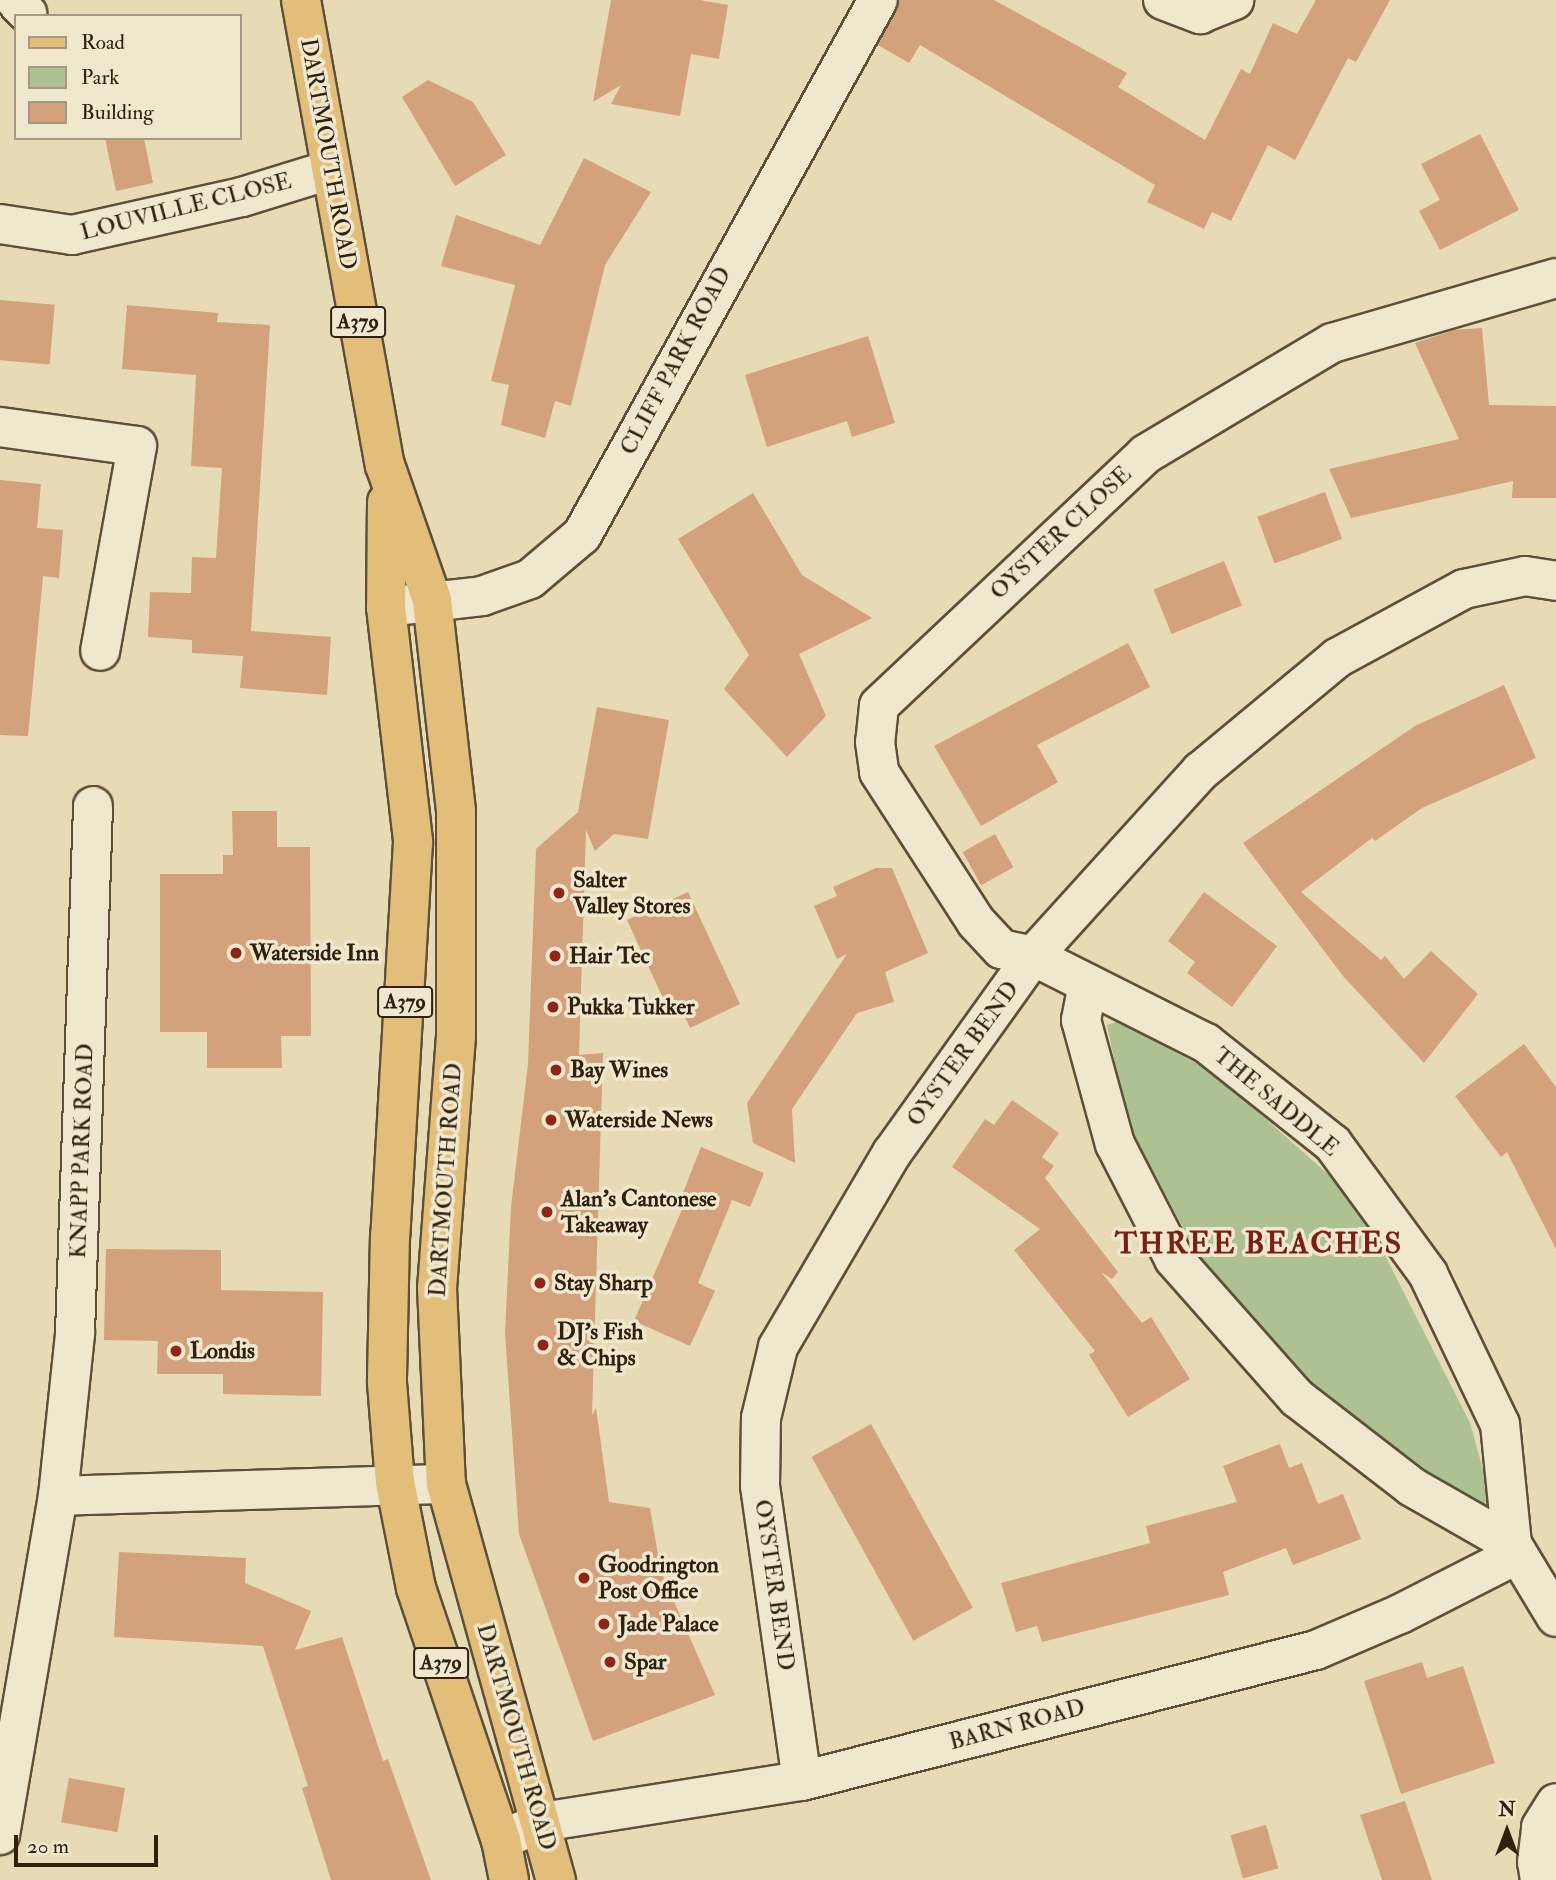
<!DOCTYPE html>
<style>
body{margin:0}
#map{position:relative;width:1556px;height:1880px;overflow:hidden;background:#e6dbb5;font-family:"IM FELL Double Pica",serif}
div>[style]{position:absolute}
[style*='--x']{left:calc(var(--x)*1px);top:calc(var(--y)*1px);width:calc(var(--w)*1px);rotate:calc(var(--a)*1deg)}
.green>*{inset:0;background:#aec193}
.building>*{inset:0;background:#d4a17d;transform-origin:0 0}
.roads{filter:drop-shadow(2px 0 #5e5038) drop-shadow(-2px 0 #5e5038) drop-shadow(0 2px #5e5038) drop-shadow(0 -2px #5e5038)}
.minor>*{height:38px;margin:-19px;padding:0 19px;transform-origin:19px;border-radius:19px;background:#efe8cf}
.primary>*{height:38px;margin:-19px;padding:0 19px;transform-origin:19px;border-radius:19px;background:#e3be7a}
.dots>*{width:19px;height:19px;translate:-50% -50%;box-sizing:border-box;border:4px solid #efe8cf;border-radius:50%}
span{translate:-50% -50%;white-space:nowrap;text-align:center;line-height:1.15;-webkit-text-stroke:7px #efe8cf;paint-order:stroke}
.shield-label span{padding:2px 5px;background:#efe8cf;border:2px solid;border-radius:5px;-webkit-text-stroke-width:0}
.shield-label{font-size:21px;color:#30210f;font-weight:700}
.street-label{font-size:23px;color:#30210f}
.poi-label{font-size:23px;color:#30210f;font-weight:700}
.left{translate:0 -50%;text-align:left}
.district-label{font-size:30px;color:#7a1f14;font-weight:700;letter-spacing:2px}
.legend{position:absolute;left:14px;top:14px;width:228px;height:126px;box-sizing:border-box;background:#efe8cf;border:2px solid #a39882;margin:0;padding:9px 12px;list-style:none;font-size:21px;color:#30210f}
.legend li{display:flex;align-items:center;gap:14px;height:35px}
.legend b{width:35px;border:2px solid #a39882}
.north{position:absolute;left:1472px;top:1796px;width:70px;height:70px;-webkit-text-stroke:5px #efe8cf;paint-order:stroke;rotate:0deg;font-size:19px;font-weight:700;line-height:28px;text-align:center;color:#30210f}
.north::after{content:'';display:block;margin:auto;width:24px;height:32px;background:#30210f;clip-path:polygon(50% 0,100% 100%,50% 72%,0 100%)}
.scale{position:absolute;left:14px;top:1835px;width:144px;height:32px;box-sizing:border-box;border:4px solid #30210f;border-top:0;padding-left:9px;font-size:21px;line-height:24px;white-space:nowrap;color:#30210f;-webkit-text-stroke:5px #efe8cf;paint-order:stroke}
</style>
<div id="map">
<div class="green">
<i style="clip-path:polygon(1119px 1021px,1214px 1073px,1357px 1200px,1470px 1423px,1493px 1505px,1487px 1509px,1475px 1511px,1324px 1404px,1200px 1260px,1127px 1122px,1107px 1025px)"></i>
</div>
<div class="building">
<i style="clip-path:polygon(611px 0,700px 0,728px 5px,719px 59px,691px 54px,680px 116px,611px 104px,621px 85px,593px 102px)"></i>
<i style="clip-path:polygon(900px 0,994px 0,1127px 73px,1118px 87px,1205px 140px,1241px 69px,1250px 74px,1273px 23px,1297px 34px,1316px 0,1390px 0,1356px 62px,1348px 58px,1295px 160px,1268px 145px,1231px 221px,1212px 212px,1204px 229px,1147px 202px,1155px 185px,920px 45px,909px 63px,878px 45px)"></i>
<i style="clip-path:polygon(428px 80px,473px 102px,506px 155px,455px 186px,402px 97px)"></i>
<i style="clip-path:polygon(1480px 134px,1519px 210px,1440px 250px,1419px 211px,1440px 200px,1421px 164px)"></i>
<i style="clip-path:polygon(105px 138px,144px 138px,153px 183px,116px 191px)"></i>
<i style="clip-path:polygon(584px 158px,651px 192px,605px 265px,571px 406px,555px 401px,545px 438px,501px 425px,509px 385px,491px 381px,515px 285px,441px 266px,456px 215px,540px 245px)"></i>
<i style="left:0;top:300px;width:55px;height:60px;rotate:5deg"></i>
<i style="clip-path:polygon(127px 305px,218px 313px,217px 322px,270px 325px,251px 631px,331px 637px,327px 695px,240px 688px,243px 656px,192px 653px,192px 640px,148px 637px,150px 592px,191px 593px,192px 557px,216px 558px,222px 468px,191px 466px,196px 375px,122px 369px)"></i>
<i style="clip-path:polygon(1482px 328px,1489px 405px,1556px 406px,1556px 498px,1512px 498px,1513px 481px,1351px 518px,1329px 469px,1459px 439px,1415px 343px,1454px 330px)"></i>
<i style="clip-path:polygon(868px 336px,895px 423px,852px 437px,847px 421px,767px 447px,745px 375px)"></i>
<i style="clip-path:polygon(0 480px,41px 484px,37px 528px,63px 530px,59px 578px,43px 576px,28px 736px,0 735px)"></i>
<i style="left:1325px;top:492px;width:50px;height:72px;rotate:70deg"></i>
<i style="clip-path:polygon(753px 493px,802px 575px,872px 618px,799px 654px,826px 716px,787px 757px,724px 689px,749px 655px,678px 539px)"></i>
<i style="left:1224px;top:561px;width:48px;height:76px;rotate:68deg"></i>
<i style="clip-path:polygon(1128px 643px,1150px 687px,1037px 745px,1058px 782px,981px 826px,934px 746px)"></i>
<i style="clip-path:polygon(1504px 685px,1536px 758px,1422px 808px,1375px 841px,1372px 838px,1301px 892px,1381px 960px,1385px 956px,1404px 979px,1431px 951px,1478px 994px,1424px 1063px,1343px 976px,1243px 843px,1415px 726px)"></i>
<i style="clip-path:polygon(597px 707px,669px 720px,648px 839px,614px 834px,595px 851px,586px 830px,579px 1055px,603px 1053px,592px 1415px,596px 1408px,609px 1502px,650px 1508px,661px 1572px,715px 1695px,593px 1741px,519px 1534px,505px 1333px,511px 1207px,528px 1064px,536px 849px,578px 812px)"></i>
<i style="clip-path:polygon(232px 811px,277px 811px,277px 847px,310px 847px,311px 1036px,281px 1036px,282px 1068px,207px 1068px,207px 1032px,160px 1032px,160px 874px,223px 874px,223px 855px,233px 855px)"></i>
<i style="left:995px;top:834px;width:38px;height:37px;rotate:61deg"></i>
<i style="clip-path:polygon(876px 868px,892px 868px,928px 953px,885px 972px,894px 1002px,857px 1013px,792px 1109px,795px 1163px,753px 1143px,747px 1103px,847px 954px,837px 959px,814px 906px,837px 896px,833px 887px)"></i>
<i style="clip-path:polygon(688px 892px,740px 1004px,690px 1028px,678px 1002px,667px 1007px,627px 920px)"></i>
<i style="clip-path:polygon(1204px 892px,1277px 946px,1232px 1007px,1187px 973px,1195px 962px,1168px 941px)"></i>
<i style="clip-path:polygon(1524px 1044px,1556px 1087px,1556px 1249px,1507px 1152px,1501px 1157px,1455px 1096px)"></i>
<i style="clip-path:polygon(1012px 1100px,1059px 1133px,1042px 1157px,1054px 1166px,1045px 1178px,1118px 1272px,1112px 1279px,1101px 1272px,1142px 1323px,1151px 1317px,1190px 1379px,1128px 1417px,1089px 1355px,1095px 1351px,1014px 1250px,1040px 1229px,952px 1167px,985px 1119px,994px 1125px)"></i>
<i style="clip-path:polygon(701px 1147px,764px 1173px,750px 1207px,732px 1200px,698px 1283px,715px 1291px,690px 1346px,634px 1321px,687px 1198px,682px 1195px)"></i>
<i style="clip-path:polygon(106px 1249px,221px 1250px,221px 1290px,323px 1292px,321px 1396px,223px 1394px,223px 1374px,157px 1374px,158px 1341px,104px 1340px)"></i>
<i style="left:871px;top:1424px;width:210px;height:68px;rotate:61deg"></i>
<i style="clip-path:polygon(1280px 1444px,1289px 1468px,1302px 1463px,1318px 1504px,1343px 1494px,1361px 1539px,1293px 1565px,1286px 1548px,1223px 1572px,1229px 1595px,1042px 1642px,1037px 1626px,1016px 1632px,1001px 1583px,1150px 1543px,1146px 1526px,1237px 1502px,1223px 1466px)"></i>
<i style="clip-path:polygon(119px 1552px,246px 1558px,245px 1583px,311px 1611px,295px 1650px,342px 1637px,383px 1761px,388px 1759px,431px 1880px,331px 1880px,302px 1788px,308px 1786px,263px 1646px,114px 1637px)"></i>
<i style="clip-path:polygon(1422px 1662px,1427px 1678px,1463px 1666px,1495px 1763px,1401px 1794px,1364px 1681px)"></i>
<i style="left:69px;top:1778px;width:57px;height:45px;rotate:10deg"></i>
<i style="clip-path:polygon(1405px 1801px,1432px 1880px,1382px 1880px,1360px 1815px)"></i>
<i style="left:1266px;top:1825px;width:45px;height:37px;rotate:74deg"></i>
</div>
<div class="roads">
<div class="minor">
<i style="--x:15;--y:0;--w:18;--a:47"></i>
<i style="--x:1163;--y:0;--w:40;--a:21"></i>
<i style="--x:1200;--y:14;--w:37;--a:-22"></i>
<i style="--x:0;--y:224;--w:73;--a:8.7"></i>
<i style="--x:72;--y:235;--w:174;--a:-12.6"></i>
<i style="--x:242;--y:197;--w:91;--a:-17.2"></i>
<i style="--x:1556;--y:278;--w:233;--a:163.8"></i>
<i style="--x:1332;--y:343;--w:217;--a:149.2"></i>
<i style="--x:1146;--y:454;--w:367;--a:136.7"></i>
<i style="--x:879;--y:706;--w:36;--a:96"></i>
<i style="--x:875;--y:742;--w:30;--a:82"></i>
<i style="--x:879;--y:772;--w:179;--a:57.1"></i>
<i style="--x:976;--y:922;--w:37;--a:47"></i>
<i style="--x:1001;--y:949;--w:33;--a:12"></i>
<i style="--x:1033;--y:956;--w:194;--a:26.7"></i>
<i style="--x:1206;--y:1043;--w:162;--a:38.5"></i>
<i style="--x:1333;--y:1144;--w:161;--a:53.8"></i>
<i style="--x:1428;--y:1274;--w:166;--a:64.4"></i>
<i style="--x:1500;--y:1424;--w:121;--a:84.3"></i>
<i style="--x:1512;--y:1544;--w:85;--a:58.9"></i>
<i style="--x:0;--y:427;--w:138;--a:7.9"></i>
<i style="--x:137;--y:446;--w:208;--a:100.2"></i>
<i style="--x:386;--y:607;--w:97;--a:-6.5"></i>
<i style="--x:482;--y:596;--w:51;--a:-19.5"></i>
<i style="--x:530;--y:579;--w:68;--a:-40.2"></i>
<i style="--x:582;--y:535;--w:611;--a:-61.05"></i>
<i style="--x:1088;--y:984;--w:37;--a:101"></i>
<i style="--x:1081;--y:1020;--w:129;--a:74.7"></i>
<i style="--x:1115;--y:1144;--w:129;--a:62.8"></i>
<i style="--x:1174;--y:1259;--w:186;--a:48.5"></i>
<i style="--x:1297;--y:1398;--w:145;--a:37.7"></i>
<i style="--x:1412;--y:1487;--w:115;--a:29.7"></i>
<i style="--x:58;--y:1496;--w:388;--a:-1.8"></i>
<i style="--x:802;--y:1781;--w:298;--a:-98.1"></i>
<i style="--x:760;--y:1486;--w:68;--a:-89.2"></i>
<i style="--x:761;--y:1418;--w:73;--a:-76.5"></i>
<i style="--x:778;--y:1347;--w:225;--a:-59.6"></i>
<i style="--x:892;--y:1153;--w:242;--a:-54.4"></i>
<i style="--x:1033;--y:956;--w:250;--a:-47.8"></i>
<i style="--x:1201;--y:771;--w:177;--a:-39.7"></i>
<i style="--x:1337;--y:658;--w:145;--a:-28.5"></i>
<i style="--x:1464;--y:589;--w:62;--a:-12"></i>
<i style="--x:1525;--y:576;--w:31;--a:9"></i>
<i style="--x:0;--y:1835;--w:344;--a:-80.3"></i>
<i style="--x:58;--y:1496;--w:164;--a:-84"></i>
<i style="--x:75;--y:1333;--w:527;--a:-88.04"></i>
<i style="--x:501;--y:1840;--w:45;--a:-23.7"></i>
<i style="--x:542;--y:1822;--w:263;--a:-9"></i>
<i style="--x:802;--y:1781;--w:530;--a:-14.3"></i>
<i style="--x:1316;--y:1650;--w:91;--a:-23.2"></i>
<i style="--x:1400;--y:1614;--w:130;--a:-27"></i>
<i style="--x:1540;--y:1880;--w:18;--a:-99"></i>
<i style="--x:1537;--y:1862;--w:35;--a:-83"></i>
<i style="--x:1541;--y:1827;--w:28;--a:-58"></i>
</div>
<div class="primary">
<i style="--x:301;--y:0;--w:473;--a:79.8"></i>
<i style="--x:385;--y:465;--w:143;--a:70.8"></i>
<i style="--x:432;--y:600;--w:213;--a:83.5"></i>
<i style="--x:456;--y:812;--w:224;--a:90"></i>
<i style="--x:456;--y:1036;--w:253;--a:94.3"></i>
<i style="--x:437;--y:1288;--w:196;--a:87.4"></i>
<i style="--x:446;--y:1484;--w:411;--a:74.5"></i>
<i style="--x:387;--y:502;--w:105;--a:90.5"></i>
<i style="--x:386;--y:607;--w:237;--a:83.4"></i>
<i style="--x:413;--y:842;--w:394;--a:93.3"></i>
<i style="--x:390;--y:1235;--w:148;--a:91.2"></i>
<i style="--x:387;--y:1383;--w:99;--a:85.4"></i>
<i style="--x:395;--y:1482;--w:108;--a:78.8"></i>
<i style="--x:416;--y:1588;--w:266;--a:71.4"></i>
<i style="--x:501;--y:1840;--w:41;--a:78.7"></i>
</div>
</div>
<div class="dots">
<i style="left:559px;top:893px;background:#8f2418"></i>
<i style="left:236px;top:953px;background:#8f2418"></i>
<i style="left:555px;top:956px;background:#8f2418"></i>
<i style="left:553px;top:1007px;background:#8f2418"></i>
<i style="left:556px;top:1070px;background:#8f2418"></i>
<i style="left:551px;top:1120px;background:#8f2418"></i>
<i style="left:547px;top:1212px;background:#8f2418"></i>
<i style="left:540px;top:1283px;background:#8f2418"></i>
<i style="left:543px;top:1345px;background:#8f2418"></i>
<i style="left:176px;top:1351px;background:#8f2418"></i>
<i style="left:584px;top:1578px;background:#8f2418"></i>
<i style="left:604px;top:1624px;background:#8f2418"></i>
<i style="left:610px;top:1662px;background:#8f2418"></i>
</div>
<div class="shield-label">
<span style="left:358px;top:322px">A379</span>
<span style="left:405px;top:1002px">A379</span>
<span style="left:441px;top:1663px">A379</span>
</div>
<div class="street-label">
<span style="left:328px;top:154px;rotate:80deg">DARTMOUTH ROAD</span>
<span style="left:186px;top:207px;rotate:-14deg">LOUVILLE CLOSE</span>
<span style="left:676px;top:361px;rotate:-62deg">CLIFF PARK ROAD</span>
<span style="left:1061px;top:533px;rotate:-43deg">OYSTER CLOSE</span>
<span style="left:963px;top:1054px;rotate:-54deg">OYSTER BEND</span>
<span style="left:1276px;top:1102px;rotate:40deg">THE SADDLE</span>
<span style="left:82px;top:1151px;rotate:-88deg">KNAPP PARK ROAD</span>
<span style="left:446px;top:1180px;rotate:-86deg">DARTMOUTH ROAD</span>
<span style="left:774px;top:1585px;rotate:82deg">OYSTER BEND</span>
<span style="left:1017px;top:1725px;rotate:-15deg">BARN ROAD</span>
<span style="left:516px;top:1737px;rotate:74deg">DARTMOUTH ROAD</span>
</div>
<div class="poi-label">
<span class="left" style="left:573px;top:893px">Salter<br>Valley Stores</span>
<span class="left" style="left:250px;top:953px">Waterside Inn</span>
<span class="left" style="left:569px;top:956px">Hair Tec</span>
<span class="left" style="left:567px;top:1007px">Pukka Tukker</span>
<span class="left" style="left:570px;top:1070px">Bay Wines</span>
<span class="left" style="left:565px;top:1120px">Waterside News</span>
<span class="left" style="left:561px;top:1212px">Alan's Cantonese<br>Takeaway</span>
<span class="left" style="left:554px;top:1283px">Stay Sharp</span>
<span class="left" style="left:557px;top:1345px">DJ's Fish<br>&amp; Chips</span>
<span class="left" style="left:190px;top:1351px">Londis</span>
<span class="left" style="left:598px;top:1578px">Goodrington<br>Post Office</span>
<span class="left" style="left:618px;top:1624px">Jade Palace</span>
<span class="left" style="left:624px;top:1662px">Spar</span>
</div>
<div class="district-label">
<span style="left:1259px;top:1244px">THREE BEACHES</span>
</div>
<ul class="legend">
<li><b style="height:9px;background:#e3be7a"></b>Road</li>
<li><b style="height:19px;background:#aec193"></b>Park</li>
<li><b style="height:19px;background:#d4a17d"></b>Building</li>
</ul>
<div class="north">N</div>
<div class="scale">20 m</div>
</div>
